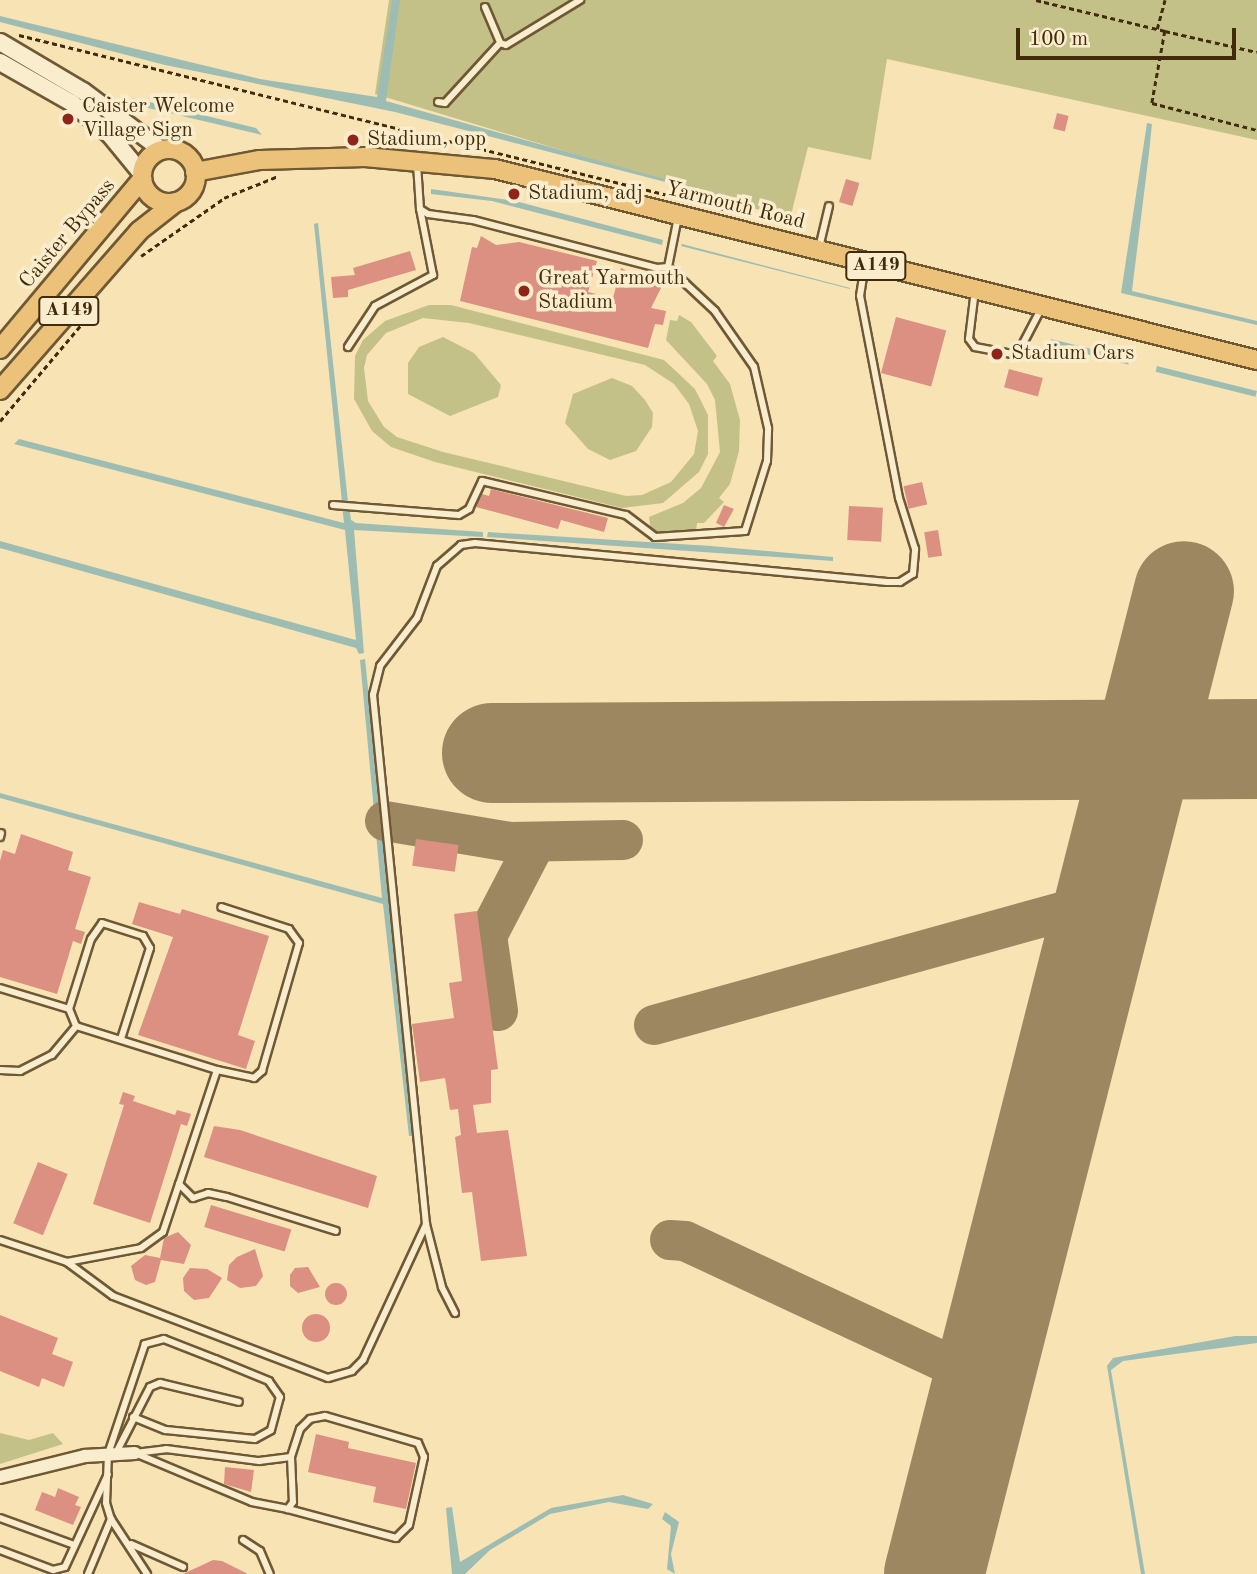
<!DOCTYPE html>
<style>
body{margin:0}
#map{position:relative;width:1257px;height:1574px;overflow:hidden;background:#f8e3b4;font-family:"Old Standard TT",serif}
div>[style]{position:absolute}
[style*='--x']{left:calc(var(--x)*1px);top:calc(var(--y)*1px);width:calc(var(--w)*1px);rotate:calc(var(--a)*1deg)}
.green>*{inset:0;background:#c4c188}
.water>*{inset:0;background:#9ebdb2;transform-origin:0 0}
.taxiway>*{height:40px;margin:-20px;padding:0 20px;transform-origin:20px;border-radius:20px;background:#9c8760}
.runway>*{height:100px;margin:-50px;padding:0 50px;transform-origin:50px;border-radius:50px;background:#9c8760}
.building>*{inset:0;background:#db9081;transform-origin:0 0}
.round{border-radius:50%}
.path>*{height:2.5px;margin-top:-1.25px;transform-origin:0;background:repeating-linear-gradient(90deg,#412b0b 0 5px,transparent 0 8.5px)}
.roads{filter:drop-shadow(2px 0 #6f5935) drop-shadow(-2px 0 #6f5935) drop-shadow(0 2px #6f5935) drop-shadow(0 -2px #6f5935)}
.lane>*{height:6px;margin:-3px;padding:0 3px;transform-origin:3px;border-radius:3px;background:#faedce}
.street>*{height:12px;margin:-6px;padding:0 6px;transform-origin:6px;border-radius:6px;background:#faedce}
.secondary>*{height:16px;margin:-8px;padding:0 8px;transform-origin:8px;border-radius:8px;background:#faedce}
.primary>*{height:18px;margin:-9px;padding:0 9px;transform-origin:9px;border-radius:9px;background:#ecc27a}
.primary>.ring{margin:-9px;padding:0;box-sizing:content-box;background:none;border:18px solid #ecc27a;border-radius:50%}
.dots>*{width:19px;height:19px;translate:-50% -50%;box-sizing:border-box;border:4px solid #faedce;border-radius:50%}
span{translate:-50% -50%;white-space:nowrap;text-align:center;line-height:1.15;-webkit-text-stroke:7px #faedce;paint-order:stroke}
.shield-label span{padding:2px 5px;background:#faedce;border:2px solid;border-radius:5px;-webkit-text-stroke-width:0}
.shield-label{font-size:19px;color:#412b0b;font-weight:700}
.poi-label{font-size:21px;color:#412b0b}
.left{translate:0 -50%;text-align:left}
.street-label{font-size:21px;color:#412b0b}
.scale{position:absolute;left:1016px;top:28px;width:220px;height:32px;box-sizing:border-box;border:4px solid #412b0b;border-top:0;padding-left:9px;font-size:21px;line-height:24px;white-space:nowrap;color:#412b0b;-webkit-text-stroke:5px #faedce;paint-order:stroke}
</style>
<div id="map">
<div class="green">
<i style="clip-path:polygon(389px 0,1257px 0,1257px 140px,887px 59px,871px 160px,808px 147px,790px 219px,375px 94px)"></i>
<i style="clip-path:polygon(evenodd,429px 305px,451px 305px,664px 360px,695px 389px,708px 415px,708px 454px,699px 472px,663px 503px,622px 508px,435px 462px,391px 447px,372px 431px,354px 399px,355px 356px,363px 340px,385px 321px,429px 305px,423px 318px,469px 323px,645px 365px,674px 384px,689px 404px,698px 431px,694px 454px,671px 482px,642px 495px,626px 496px,443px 452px,397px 437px,384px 427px,368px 401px,364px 368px,367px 355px,386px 333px,423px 318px)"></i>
<i style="clip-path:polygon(679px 315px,691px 322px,717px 356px,713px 361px,730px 384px,740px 420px,739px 451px,730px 484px,719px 498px,724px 502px,704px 523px,697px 523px,696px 531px,651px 532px,649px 517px,683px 503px,701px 488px,720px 452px,715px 400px,707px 384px,666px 340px,670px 320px,677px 321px)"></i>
<i style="clip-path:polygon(443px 337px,474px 353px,501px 385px,498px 397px,450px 416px,408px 394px,408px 363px,419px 347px)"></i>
<i style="clip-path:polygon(612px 378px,632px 386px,645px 400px,653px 413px,652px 427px,636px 451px,610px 460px,588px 449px,565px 423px,573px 394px)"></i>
<i style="clip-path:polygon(0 1433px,29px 1440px,53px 1433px,63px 1444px,0 1464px)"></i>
</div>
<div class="water">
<i style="clip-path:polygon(392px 0,400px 0,386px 101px,785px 213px,395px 112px,165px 65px,0 22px,0 16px,260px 79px,377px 97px)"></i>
<i style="clip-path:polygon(133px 98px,256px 128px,262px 135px,127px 103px)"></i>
<i style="clip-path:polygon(1147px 123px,1152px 124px,1149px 153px,1132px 291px,1257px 321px,1257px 325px,1121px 293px)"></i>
<i style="clip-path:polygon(431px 189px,515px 201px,663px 240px,662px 245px,492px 201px,431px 194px)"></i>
<i style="clip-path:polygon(318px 223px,348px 502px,342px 502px,314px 224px)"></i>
<i style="clip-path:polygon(682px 244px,850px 288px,850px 289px,681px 246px)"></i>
<i style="left:1051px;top:339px;width:81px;height:6px;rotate:14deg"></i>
<i style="left:1157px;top:366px;width:103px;height:6px;rotate:14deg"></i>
<i style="clip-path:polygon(19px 439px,344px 523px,342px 506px,349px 506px,351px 520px,356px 523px,483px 532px,483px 537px,354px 530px,364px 653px,359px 654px,356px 648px,0 548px,0 541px,356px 640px,345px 530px,14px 444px)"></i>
<i style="clip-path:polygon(488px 532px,711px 546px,833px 557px,833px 561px,487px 537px)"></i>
<i style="clip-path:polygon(365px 659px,415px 1136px,409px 1136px,383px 904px,0 798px,0 793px,382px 898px,360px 660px)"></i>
<i style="clip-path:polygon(1235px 1336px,1257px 1336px,1257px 1343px,1123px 1361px,1111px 1370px,1145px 1574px,1141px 1574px,1107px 1366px,1113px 1358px)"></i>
<i style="clip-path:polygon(623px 1495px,653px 1504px,648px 1509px,609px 1502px,550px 1514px,490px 1550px,465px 1574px,452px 1574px,446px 1508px,452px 1507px,460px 1562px,551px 1508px)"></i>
<i style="clip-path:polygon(665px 1512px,679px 1522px,671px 1554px,675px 1574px,667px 1569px,671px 1526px,662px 1519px)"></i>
</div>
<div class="taxiway">
<i style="--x:385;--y:821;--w:127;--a:9.5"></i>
<i style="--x:510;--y:842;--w:113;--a:-1"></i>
<i style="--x:498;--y:1011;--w:76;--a:-98.3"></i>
<i style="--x:487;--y:936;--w:106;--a:-62.5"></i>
<i style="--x:654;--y:1025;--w:469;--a:-15.5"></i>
<i style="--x:670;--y:1240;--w:15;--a:4"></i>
<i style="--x:685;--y:1241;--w:329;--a:25"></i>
</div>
<div class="runway">
<i style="--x:492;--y:753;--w:765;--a:-0.3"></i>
<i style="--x:934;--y:1574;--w:1014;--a:-75.73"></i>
</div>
<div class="building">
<i style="left:1057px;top:113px;width:12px;height:16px;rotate:14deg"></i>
<i style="left:846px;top:179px;width:14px;height:24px;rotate:17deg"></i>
<i style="clip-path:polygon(481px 236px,496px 245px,519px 242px,597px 261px,588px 292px,613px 298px,621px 268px,662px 286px,651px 308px,666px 311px,663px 325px,655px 324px,648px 348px,460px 301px,472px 247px,477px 248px)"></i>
<i style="clip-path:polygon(410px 251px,416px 270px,348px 290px,348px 297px,333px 298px,331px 277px,355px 275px,353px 268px)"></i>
<i style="left:896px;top:317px;width:52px;height:58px;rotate:15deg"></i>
<i style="left:1009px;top:369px;width:35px;height:19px;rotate:15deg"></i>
<i style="left:922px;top:482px;width:23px;height:19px;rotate:77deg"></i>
<i style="clip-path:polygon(491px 489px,608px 518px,604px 532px,561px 520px,558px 529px,476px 507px,482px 494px,489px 496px)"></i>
<i style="clip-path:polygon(724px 505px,734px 509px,724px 527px,716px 523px)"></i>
<i style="left:849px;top:506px;width:34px;height:34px;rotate:3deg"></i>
<i style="left:938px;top:530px;width:26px;height:14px;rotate:81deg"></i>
<i style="clip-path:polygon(21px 834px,73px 852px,68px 870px,91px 877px,75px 929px,85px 932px,81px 944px,73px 941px,57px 994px,0 977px,0 861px,3px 850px,15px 854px)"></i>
<i style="left:416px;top:839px;width:43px;height:27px;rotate:8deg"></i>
<i style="clip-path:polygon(139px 902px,180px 914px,182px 909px,269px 936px,238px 1035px,255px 1041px,246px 1069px,138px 1035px,173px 937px,132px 924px)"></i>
<i style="clip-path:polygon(477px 911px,498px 1069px,491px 1070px,491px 1103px,473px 1105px,477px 1133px,508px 1130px,527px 1256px,481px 1261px,472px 1192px,462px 1193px,455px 1137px,461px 1135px,458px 1109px,450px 1110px,445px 1078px,420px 1082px,412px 1024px,454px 1018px,449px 983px,462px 981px,454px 914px)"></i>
<i style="clip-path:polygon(123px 1092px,135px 1096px,133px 1101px,175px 1115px,177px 1110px,191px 1114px,187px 1126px,181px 1124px,150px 1223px,93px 1204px,124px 1105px,119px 1104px)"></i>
<i style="clip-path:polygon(214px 1126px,240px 1130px,377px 1176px,368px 1208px,204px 1157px)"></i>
<i style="left:38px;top:1162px;width:32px;height:66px;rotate:22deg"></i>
<i style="left:211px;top:1205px;width:84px;height:23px;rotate:17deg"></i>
<i style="clip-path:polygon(178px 1232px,191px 1245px,184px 1264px,161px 1260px,155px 1282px,146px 1285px,135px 1280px,131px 1266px,145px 1255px,160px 1258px,164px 1238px)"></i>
<i style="clip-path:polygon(255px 1249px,263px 1276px,256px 1286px,240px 1288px,227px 1280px,229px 1265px,237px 1257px)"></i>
<i style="clip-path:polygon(308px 1267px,320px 1287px,298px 1293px,290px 1286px,290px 1275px,295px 1268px)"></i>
<i style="clip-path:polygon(190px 1268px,207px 1269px,222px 1278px,209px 1298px,194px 1300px,184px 1291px,183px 1278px)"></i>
<i class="round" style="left:325px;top:1283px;width:22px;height:22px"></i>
<i class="round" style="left:302px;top:1314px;width:28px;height:28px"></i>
<i style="clip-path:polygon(0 1315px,58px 1338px,52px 1354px,73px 1362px,64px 1387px,42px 1378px,39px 1387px,0 1371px)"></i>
<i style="clip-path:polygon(316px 1434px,349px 1442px,348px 1448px,416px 1463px,406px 1509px,373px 1502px,376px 1487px,308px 1472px)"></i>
<i style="clip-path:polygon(225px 1467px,254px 1470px,251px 1492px,224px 1484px)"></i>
<i style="clip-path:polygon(58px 1488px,79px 1497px,75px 1505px,81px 1507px,73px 1525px,35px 1510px,42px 1492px,55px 1497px)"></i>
<i style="clip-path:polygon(213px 1560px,222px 1561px,248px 1574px,183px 1574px)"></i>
</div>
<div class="path">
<i style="--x:1036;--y:0;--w:133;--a:13.5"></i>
<i style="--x:1165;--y:31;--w:73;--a:100.2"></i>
<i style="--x:1152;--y:103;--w:108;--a:14.4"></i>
<i style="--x:1157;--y:29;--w:30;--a:-75"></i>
<i style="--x:1165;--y:31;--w:94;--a:12.9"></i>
<i style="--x:19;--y:35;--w:735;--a:13.85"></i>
<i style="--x:141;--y:256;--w:101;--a:-34.9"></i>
<i style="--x:224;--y:198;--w:58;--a:-22.2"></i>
<i style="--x:0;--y:421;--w:133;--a:-49.9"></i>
</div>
<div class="roads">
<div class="lane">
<i style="--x:485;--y:7;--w:39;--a:67"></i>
<i style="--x:438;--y:102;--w:7;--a:8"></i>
<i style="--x:445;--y:103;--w:81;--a:-47.5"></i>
<i style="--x:500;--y:43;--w:6;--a:18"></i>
<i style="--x:506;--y:45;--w:87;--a:-31.3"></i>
<i style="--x:417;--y:164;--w:45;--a:86.2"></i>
<i style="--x:420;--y:209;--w:9;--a:32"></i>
<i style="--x:428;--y:214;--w:45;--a:7.6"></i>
<i style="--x:473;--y:220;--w:190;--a:14.6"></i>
<i style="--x:657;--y:268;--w:11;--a:-5"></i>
<i style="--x:668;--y:267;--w:51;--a:-78.7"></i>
<i style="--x:819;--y:248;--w:43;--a:-76.6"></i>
<i style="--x:975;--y:290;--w:49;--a:97"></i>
<i style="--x:969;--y:339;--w:10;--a:53"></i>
<i style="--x:975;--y:347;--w:43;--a:10.8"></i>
<i style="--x:1017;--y:355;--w:52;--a:-62.4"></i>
<i style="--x:348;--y:347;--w:49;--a:-56.6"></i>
<i style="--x:375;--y:306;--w:66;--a:-28.1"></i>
<i style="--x:433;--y:275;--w:67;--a:-101.1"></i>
<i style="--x:333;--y:505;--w:126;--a:4.5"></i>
<i style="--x:459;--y:515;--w:12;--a:-31"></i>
<i style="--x:469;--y:509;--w:31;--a:-65"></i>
<i style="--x:482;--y:481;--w:148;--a:13.3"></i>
<i style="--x:626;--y:515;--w:36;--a:37"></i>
<i style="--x:655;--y:537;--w:90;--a:-3.8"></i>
<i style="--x:745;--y:531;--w:73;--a:-72.6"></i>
<i style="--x:767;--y:461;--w:33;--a:-88"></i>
<i style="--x:768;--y:428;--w:63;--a:-102.9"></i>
<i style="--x:754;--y:367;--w:68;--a:-124.9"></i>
<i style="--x:715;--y:311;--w:64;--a:-136.9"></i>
<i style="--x:0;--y:837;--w:4;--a:-76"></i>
<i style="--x:0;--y:988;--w:72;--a:16.9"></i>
<i style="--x:76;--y:1026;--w:18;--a:-112"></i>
<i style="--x:69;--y:1009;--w:73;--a:-72.6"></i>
<i style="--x:91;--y:939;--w:19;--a:-55"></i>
<i style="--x:102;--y:923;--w:43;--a:17.6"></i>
<i style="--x:143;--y:936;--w:14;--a:60"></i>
<i style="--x:150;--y:948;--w:96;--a:107.7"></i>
<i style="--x:0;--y:1070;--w:20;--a:3"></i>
<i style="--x:20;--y:1071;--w:36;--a:-27"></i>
<i style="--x:52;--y:1055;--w:38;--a:-50"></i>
<i style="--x:76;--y:1026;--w:148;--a:17.3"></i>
<i style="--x:217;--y:1070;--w:120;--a:108.4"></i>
<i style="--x:217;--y:1070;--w:38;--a:12"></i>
<i style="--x:254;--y:1078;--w:11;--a:-41"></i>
<i style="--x:262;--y:1071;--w:133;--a:-73.9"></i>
<i style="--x:299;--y:943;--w:17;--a:-126"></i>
<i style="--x:289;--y:929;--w:71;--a:-162.1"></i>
<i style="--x:0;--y:1240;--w:71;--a:18.2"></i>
<i style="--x:67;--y:1262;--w:75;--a:-10.7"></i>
<i style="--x:141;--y:1248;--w:27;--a:-36"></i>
<i style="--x:163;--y:1232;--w:51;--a:-71.6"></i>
<i style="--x:179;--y:1184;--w:20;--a:45"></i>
<i style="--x:193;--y:1198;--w:16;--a:-18"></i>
<i style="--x:208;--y:1193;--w:19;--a:12"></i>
<i style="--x:227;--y:1197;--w:114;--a:17.3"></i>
<i style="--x:67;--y:1262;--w:57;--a:36.5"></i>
<i style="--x:113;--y:1296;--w:230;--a:20.9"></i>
<i style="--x:328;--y:1378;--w:25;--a:-16"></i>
<i style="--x:352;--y:1371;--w:16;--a:-45"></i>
<i style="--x:363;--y:1360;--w:150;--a:-65.1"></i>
<i style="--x:455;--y:1313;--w:29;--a:-117"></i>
<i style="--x:442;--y:1287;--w:65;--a:-104.3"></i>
<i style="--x:426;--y:1224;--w:532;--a:-95.72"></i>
<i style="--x:373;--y:695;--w:30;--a:-76"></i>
<i style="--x:380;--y:666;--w:61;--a:-52.4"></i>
<i style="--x:417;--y:618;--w:56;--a:-69"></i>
<i style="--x:437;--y:566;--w:32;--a:-41"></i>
<i style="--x:461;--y:545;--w:14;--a:-8"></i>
<i style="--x:475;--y:543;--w:414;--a:5.4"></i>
<i style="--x:887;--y:582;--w:13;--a:0"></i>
<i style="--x:900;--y:582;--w:15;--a:-32"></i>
<i style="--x:913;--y:574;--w:25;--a:-85"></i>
<i style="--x:915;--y:549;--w:53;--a:-107.4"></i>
<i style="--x:899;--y:498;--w:206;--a:-100.9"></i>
<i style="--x:860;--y:296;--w:31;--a:-81"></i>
<i style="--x:133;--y:1417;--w:35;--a:22"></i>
<i style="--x:166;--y:1430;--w:89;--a:5.8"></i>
<i style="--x:255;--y:1439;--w:18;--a:-29"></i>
<i style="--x:271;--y:1430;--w:34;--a:-75"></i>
<i style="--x:280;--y:1397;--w:19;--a:-125"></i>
<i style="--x:269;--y:1381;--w:58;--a:-157.8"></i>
<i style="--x:215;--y:1359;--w:55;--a:-158.6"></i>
<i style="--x:164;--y:1339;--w:20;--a:165"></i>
<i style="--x:145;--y:1344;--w:116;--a:108.6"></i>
<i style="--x:108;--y:1454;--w:49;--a:92.3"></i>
<i style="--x:106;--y:1503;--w:17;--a:73"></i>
<i style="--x:111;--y:1519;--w:66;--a:56.8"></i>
<i style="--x:166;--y:1449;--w:94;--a:7.4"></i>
<i style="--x:259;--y:1461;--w:32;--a:-7"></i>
<i style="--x:291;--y:1457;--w:45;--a:87.5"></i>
<i style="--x:293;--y:1502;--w:9;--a:126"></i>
<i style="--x:288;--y:1509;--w:37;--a:-169"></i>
<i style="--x:252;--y:1502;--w:127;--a:-157.3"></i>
<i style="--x:135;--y:1453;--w:31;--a:-7"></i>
<i style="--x:116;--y:1453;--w:74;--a:-62.7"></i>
<i style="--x:150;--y:1387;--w:11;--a:-22"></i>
<i style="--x:160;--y:1383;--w:81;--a:13.5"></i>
<i style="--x:288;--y:1509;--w:112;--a:15"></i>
<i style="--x:396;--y:1538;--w:18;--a:-45"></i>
<i style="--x:409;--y:1525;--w:70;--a:-77.6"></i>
<i style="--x:424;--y:1457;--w:15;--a:-113"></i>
<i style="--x:418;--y:1443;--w:97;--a:-163.8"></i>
<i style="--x:325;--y:1416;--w:15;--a:169"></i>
<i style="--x:310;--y:1419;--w:14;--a:135"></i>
<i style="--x:300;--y:1429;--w:29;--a:108"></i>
<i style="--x:0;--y:1518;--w:79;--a:20"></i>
<i style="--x:243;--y:1540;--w:20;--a:33"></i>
<i style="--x:260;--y:1551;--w:25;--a:67"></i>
<i style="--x:131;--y:1544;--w:57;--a:23.9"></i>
<i style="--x:0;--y:1550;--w:57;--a:20.7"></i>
<i style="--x:53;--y:1570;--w:12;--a:-14"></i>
<i style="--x:65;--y:1567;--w:102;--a:-65.2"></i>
<i style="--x:88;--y:1574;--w:60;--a:-67.3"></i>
</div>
<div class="street">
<i style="--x:0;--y:1477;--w:88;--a:-13.9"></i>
<i style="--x:85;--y:1456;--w:50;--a:-3.4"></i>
</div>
<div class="secondary">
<i style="--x:0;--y:42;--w:96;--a:30.6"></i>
<i style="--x:83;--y:91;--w:99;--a:36.8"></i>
<i style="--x:0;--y:62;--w:83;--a:29.7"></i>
<i style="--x:72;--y:103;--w:50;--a:40.1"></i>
<i style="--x:110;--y:135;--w:50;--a:50.6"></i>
</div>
<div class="primary">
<i class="ring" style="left:142px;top:149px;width:36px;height:36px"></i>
<i style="--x:195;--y:172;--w:66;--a:-10.5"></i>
<i style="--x:260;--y:160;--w:105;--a:-1.6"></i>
<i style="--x:365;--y:157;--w:131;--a:5.3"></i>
<i style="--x:495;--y:169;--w:786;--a:14.07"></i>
<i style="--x:0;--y:349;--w:222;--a:-50.1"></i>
<i style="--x:0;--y:390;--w:211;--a:-48.8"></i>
<i style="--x:139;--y:231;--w:47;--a:-38.1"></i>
</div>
</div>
<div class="dots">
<i style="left:68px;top:119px;background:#8f2418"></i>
<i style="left:353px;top:140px;background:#8f2418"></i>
<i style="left:514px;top:194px;background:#8f2418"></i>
<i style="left:524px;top:291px;background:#8f2418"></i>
<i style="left:997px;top:354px;background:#8f2418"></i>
</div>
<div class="shield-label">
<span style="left:876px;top:266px">A149</span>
<span style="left:69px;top:311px">A149</span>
</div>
<div class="poi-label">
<span class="left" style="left:82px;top:119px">Caister Welcome<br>Village Sign</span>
<span class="left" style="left:367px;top:140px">Stadium, opp</span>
<span class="left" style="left:528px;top:194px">Stadium, adj</span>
<span class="left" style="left:538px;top:291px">Great Yarmouth<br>Stadium</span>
<span class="left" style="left:1011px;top:354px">Stadium Cars</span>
</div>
<div class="street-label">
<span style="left:735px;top:206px;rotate:14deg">Yarmouth Road</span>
<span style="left:68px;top:234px;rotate:-50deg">Caister Bypass</span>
</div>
<div class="scale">100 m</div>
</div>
